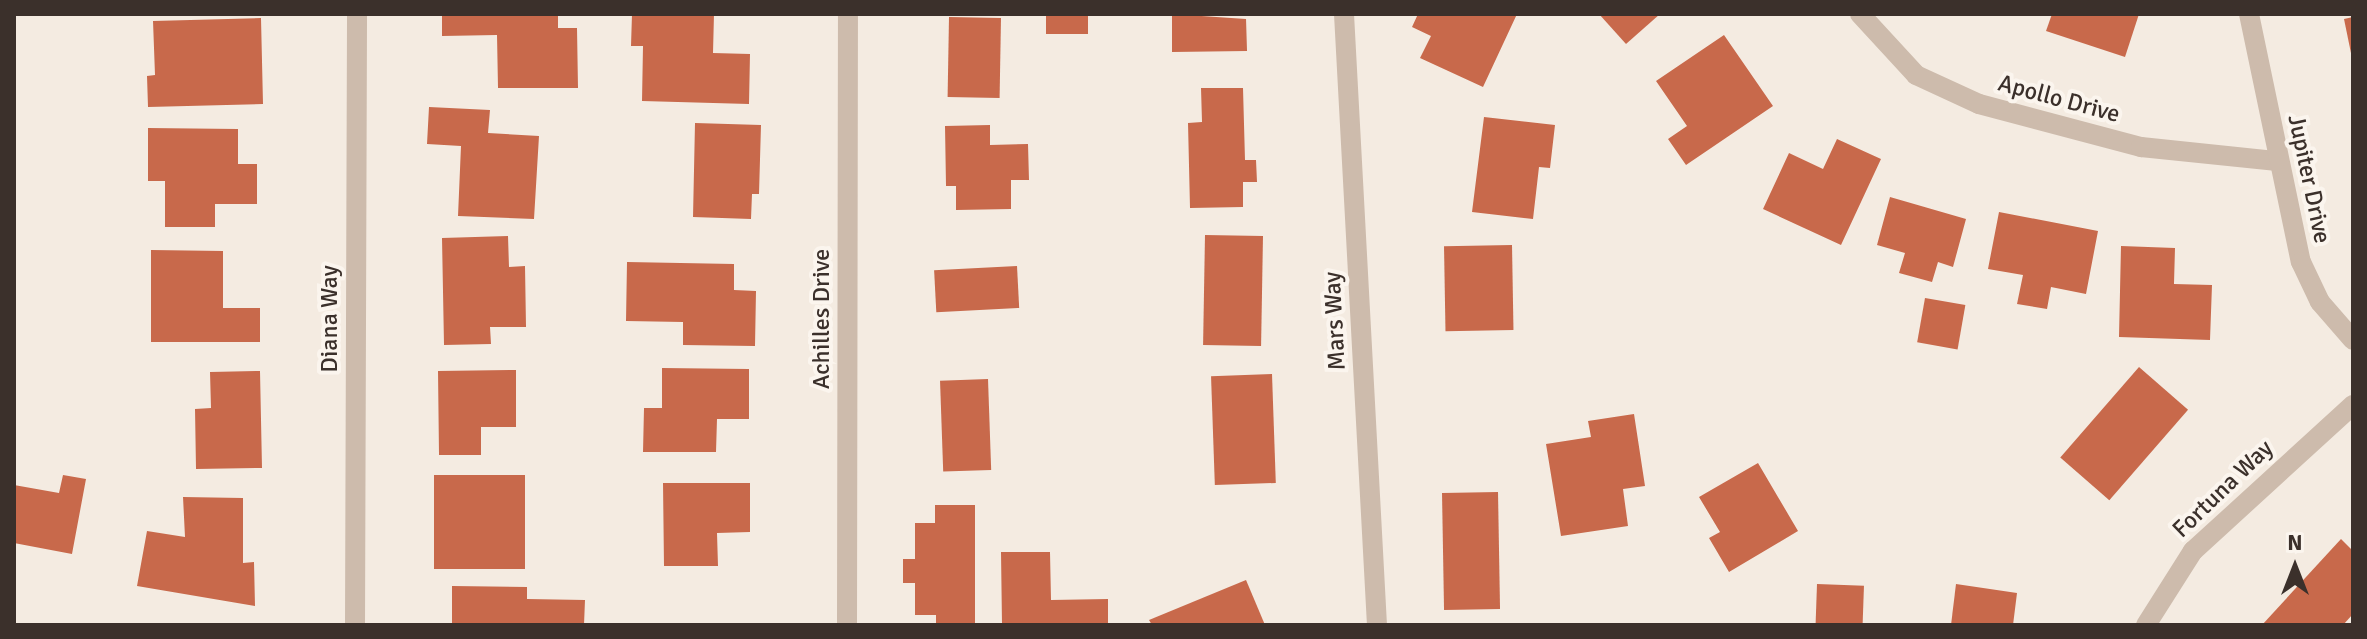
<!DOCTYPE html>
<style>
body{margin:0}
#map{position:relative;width:2367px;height:639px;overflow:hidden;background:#f4ebe1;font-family:Signika,sans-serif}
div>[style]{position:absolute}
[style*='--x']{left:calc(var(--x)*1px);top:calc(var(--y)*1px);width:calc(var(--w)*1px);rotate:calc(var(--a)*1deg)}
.building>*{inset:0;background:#c8694b;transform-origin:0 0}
.minor>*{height:20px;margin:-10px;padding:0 10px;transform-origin:10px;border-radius:10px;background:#cdbbac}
span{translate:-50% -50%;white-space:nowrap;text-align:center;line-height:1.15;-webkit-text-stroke:8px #fbf5ee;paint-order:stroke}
.street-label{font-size:24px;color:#3b302b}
.frame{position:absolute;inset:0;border:16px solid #3b302b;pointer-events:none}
.north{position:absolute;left:2255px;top:527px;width:80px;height:80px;-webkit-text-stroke:6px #fbf5ee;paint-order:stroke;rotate:0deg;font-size:22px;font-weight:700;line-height:32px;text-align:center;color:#3b302b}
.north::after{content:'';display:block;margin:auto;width:28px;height:36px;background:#3b302b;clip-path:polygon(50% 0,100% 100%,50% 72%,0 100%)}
</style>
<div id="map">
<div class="building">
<i style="clip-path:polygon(442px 14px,558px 14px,558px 28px,577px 28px,578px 88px,498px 88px,497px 35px,442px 36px)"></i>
<i style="clip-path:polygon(632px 14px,714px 14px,713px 53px,750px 54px,749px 104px,642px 101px,643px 46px,631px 46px)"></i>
<i style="left:1046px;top:14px;width:42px;height:20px"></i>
<i style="clip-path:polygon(1172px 14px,1246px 19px,1247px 51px,1172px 52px)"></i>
<i style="clip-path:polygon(1418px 14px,1517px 14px,1483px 87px,1420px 58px,1431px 36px,1412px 27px)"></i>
<i style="clip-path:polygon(1599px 14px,1660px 14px,1626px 44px)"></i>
<i style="clip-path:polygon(2052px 14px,2139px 14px,2125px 57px,2046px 31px)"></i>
<i style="left:949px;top:17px;width:52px;height:80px;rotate:1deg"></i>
<i style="clip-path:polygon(2353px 17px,2353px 58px,2352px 58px,2344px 19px)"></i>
<i style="clip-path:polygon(261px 18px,263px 104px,148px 107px,147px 76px,155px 75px,153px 21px)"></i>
<i style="clip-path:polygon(1724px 35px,1773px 106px,1686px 165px,1668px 139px,1687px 126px,1656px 81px)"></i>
<i style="clip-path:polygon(1201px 88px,1243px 88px,1245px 160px,1256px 160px,1257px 182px,1243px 182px,1243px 207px,1190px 208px,1188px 123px,1202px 122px)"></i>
<i style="clip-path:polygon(429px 107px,490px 110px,488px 133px,539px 136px,534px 219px,458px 216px,461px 146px,427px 144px)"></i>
<i style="clip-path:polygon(1484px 117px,1555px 125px,1550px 168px,1539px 167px,1533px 219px,1472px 212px)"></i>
<i style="clip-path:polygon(695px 123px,761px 125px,759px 194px,752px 194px,751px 219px,693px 217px)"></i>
<i style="clip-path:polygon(990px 125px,990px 145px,1028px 144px,1029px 180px,1011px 180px,1011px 209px,956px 210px,956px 186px,946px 186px,945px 126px)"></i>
<i style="clip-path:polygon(148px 128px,238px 129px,238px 164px,257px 164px,257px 204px,215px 204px,215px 227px,165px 227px,165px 181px,148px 181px)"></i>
<i style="clip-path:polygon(1837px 139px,1881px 159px,1841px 245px,1763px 209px,1789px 153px,1823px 169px)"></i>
<i style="clip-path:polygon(1890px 197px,1966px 219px,1953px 267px,1938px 262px,1932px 282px,1899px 273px,1905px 253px,1877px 245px)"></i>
<i style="clip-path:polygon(1999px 212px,2098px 231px,2086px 294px,2051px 287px,2047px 309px,2017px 304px,2023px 275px,1988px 269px)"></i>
<i style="left:1205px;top:235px;width:58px;height:110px;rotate:1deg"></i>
<i style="clip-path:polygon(508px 236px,509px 267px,525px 266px,526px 327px,490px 327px,491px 344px,444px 345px,442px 238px)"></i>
<i style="left:1512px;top:245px;width:85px;height:68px;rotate:89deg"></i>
<i style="clip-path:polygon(2121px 246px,2175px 248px,2174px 284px,2212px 285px,2210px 340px,2119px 337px)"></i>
<i style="clip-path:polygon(151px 250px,223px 251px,223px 308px,260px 308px,260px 342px,151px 342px)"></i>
<i style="clip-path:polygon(627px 262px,734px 264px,734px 290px,756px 291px,755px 346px,683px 345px,683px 322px,626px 321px)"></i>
<i style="left:1017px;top:266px;width:42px;height:83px;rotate:87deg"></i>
<i style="left:1925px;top:298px;width:41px;height:45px;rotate:10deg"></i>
<i style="left:2139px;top:367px;width:65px;height:120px;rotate:41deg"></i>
<i style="clip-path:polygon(662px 368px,749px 369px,749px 419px,717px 419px,716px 452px,643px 452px,644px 408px,662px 408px)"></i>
<i style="clip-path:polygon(516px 370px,516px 427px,481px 427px,481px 455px,439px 455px,438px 371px)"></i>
<i style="clip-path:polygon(260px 371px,262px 468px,196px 469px,195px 409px,211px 408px,210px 372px)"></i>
<i style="left:1272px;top:374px;width:109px;height:61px;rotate:88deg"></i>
<i style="left:988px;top:379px;width:91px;height:48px;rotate:88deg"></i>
<i style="clip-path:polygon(1634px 414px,1645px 486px,1623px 489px,1628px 526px,1561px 536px,1546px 444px,1591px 437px,1588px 421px)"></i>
<i style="clip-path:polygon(1758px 463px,1798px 531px,1729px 572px,1709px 538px,1720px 532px,1699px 497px)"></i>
<i style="clip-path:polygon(63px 475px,86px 479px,72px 554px,14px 543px,14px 485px,59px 493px)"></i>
<i style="left:525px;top:475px;width:94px;height:91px;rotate:90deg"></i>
<i style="clip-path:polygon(663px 483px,750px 483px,750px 532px,717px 533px,718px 566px,664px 566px)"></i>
<i style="left:1498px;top:492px;width:117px;height:56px;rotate:89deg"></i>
<i style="clip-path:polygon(183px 497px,243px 498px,243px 563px,254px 562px,255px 606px,137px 586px,147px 531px,185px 537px)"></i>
<i style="clip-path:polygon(935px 505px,975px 505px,975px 625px,936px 625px,936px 615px,915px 615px,915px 583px,903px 583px,903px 559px,915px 559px,915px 523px,935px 523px)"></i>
<i style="clip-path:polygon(2341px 539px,2353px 551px,2353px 614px,2343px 625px,2262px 625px)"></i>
<i style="clip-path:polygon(1001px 552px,1050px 552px,1051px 600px,1108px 599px,1108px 625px,1002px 625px)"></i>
<i style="clip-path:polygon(1246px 580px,1265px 625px,1152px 625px,1149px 620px)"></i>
<i style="left:1817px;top:584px;width:47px;height:41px;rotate:2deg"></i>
<i style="clip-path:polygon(1956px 584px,2017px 593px,2013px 625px,1951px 625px)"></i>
<i style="clip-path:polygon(452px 586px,527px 587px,527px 599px,585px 600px,584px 625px,452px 625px)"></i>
</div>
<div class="minor">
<i style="--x:1344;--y:14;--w:612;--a:86.91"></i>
<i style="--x:1860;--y:14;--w:83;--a:47.4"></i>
<i style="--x:1916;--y:75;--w:69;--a:24.7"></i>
<i style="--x:1979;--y:104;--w:168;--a:14.9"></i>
<i style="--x:2141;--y:147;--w:137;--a:5.9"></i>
<i style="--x:2249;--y:14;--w:253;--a:78.2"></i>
<i style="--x:2301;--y:262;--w:44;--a:64.6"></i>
<i style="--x:2320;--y:302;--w:50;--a:49"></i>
<i style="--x:355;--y:625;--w:611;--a:-89.81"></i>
<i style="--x:847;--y:625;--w:611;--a:-89.91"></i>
<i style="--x:2146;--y:625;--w:88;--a:-57.6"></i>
<i style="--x:2193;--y:551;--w:217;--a:-42.4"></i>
</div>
<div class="street-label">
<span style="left:2059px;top:99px;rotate:15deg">Apollo Drive</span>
<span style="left:2309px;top:179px;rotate:78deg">Jupiter Drive</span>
<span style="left:330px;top:319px;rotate:-90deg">Diana Way</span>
<span style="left:822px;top:319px;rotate:-90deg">Achilles Drive</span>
<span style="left:1335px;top:321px;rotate:-93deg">Mars Way</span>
<span style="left:2223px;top:489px;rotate:-44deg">Fortuna Way</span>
</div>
<div class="frame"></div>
<div class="north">N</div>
</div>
